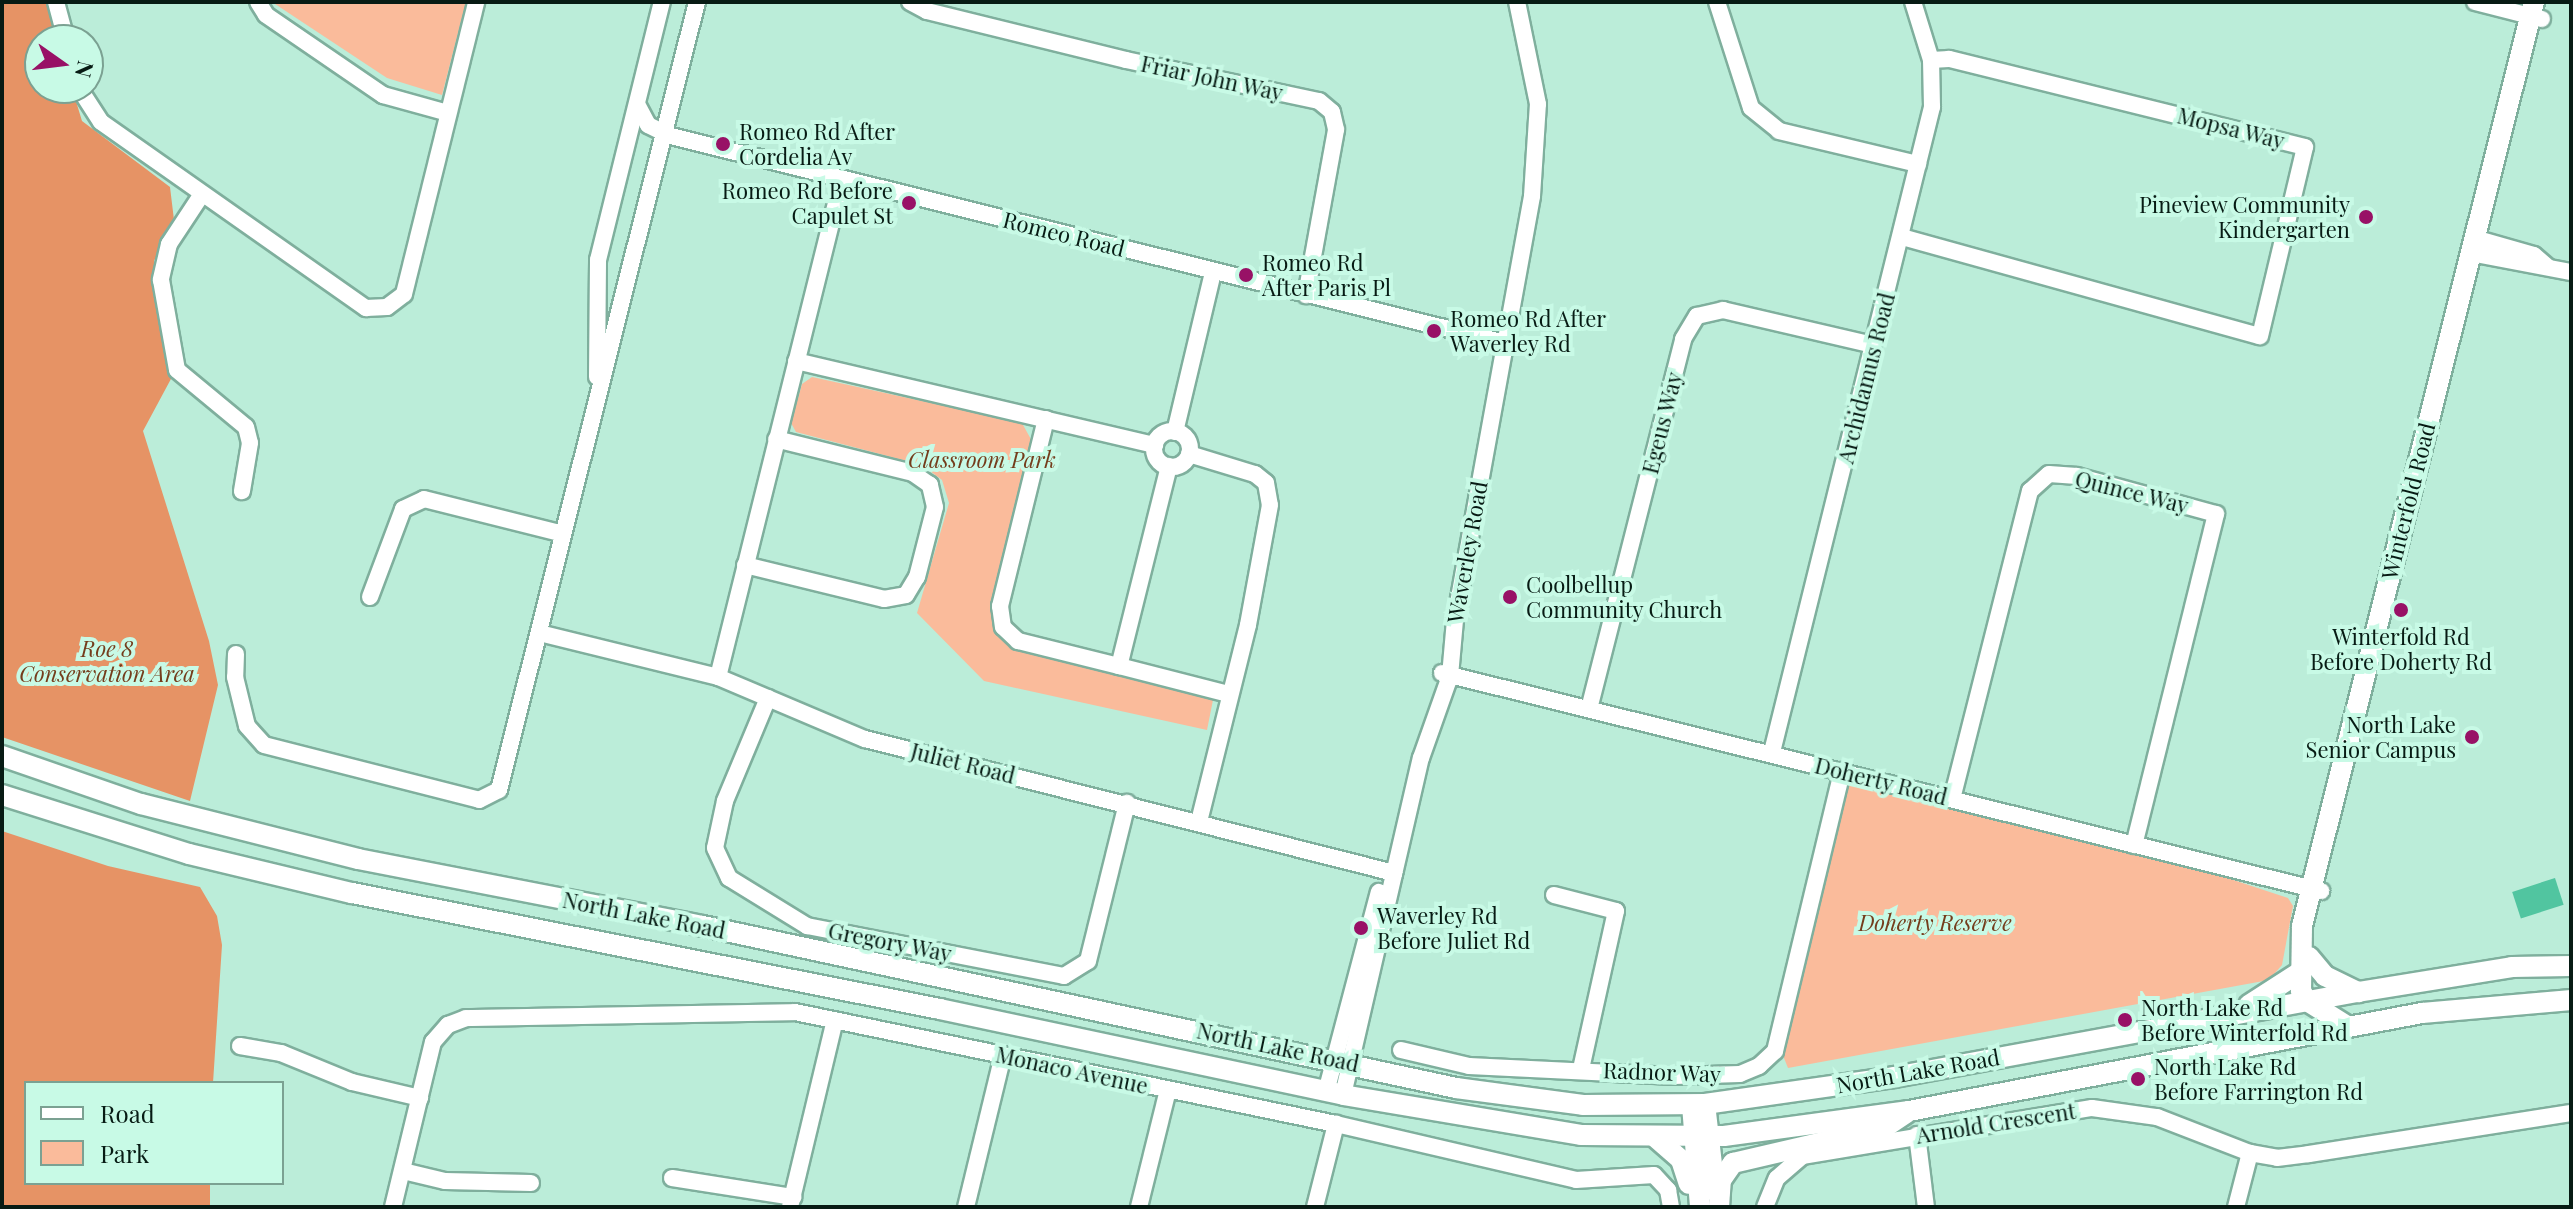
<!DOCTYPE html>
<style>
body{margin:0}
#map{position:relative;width:2573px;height:1209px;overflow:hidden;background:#bbedd9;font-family:"Playfair Display",serif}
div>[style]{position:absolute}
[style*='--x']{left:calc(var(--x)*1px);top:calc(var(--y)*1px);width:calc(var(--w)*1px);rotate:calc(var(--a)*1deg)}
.green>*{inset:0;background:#fabb9b}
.forest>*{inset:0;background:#e69365}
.water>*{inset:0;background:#51c5a0;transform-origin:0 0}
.roads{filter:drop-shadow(2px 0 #7faf9d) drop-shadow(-2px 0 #7faf9d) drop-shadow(0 2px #7faf9d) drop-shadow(0 -2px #7faf9d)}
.minor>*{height:16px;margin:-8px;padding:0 8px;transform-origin:8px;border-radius:8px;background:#fff}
.minor>.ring{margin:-8px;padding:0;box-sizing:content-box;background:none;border:16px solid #fff;border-radius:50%}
.major>*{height:20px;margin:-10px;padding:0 10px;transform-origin:10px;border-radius:10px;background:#fff}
.dots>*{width:22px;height:22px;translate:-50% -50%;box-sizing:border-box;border:4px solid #c8fae6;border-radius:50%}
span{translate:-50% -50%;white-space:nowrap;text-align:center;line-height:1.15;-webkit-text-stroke:8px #c8fae6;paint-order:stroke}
.street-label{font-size:22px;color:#071b14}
.poi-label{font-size:22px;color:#071b14}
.left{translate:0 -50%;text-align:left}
.right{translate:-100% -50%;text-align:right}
.park-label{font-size:22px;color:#743d1c;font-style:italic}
.frame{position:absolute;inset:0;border:4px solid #071b14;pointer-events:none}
.legend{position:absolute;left:24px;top:1081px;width:260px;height:104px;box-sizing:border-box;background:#c8fae6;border:2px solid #7ba192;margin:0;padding:10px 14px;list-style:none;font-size:24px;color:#071b14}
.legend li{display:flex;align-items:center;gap:16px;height:40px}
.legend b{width:40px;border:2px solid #7ba192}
.north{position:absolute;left:24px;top:24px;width:80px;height:80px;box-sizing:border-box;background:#c8fae6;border:2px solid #7ba192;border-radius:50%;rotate:104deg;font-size:22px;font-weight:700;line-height:32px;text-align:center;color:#071b14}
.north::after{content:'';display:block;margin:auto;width:28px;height:36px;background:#981166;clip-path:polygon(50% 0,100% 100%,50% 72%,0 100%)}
</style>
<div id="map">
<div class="green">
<i style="clip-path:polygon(272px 2px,466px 2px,442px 95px,387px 78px)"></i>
<i style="clip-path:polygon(812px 377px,1022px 423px,1033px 443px,996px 618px,1018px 632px,1214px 695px,1207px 730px,984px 681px,917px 613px,949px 503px,942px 480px,922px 465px,796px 432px,791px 423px,802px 384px)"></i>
<i style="clip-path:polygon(1850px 780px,2203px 870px,2288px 898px,2293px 906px,2282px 965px,2269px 980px,1788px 1068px,1782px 1053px)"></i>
</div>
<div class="forest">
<i style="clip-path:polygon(2px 2px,48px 2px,59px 40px,40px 40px,40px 88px,72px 88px,82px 121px,170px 187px,174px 220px,154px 261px,172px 377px,143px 431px,209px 641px,218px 685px,190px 801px,2px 737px)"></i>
<i style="clip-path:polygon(2px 831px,108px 866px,200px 887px,217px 916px,222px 945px,213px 1083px,26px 1083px,26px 1183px,210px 1183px,210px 1207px,2px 1207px)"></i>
</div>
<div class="water">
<i style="left:2555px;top:878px;width:28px;height:45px;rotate:72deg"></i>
</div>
<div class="roads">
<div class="minor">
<i style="--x:56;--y:2;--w:39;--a:75"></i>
<i style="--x:258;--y:2;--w:15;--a:58"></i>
<i style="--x:266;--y:15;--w:142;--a:34.4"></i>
<i style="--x:383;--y:95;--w:67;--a:15.5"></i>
<i style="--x:910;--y:2;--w:19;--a:28"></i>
<i style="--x:927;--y:11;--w:205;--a:13.8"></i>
<i style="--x:1126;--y:60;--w:197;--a:12"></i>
<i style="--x:1319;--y:101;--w:17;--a:40"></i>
<i style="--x:1332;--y:112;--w:18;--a:77"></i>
<i style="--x:1336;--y:130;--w:168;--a:100.3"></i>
<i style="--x:1717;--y:2;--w:111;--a:72.2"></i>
<i style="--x:1751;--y:108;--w:36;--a:39"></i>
<i style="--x:1779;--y:131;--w:143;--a:13.4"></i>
<i style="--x:2475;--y:2;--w:69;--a:14.2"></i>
<i style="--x:79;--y:88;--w:40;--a:57.1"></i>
<i style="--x:101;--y:122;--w:324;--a:35.1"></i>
<i style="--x:366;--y:308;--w:21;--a:-3"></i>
<i style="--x:387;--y:307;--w:21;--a:-37"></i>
<i style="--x:404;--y:294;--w:301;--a:-76.1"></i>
<i style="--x:637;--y:104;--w:24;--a:62"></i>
<i style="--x:648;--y:125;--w:25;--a:26"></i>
<i style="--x:671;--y:136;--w:859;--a:13.94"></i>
<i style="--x:202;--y:194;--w:60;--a:123.4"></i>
<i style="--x:169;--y:244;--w:37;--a:103"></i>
<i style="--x:161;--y:280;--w:91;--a:79.9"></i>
<i style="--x:177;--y:370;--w:89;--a:39.6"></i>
<i style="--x:246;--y:427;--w:16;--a:76"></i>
<i style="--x:250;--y:443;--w:49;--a:99.5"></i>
<i style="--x:1902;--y:237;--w:371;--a:15.5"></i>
<i style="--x:2260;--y:336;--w:194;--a:-76.6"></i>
<i style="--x:2305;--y:147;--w:367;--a:-166.1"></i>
<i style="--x:1949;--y:59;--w:18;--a:177"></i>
<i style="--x:2474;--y:238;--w:62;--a:15.8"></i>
<i style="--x:2534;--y:255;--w:18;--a:41"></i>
<i style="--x:2470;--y:253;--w:103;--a:10.7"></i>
<i style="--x:796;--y:361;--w:369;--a:13.2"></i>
<i style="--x:597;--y:377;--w:117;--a:-89.5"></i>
<i style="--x:598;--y:260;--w:266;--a:-76.1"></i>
<i style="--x:1046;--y:419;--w:193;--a:103.8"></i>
<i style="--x:1000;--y:606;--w:21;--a:82"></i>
<i style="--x:1003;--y:627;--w:21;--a:43"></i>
<i style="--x:1018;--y:641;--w:104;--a:13.9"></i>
<i class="ring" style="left:1154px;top:431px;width:20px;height:20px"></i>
<i style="--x:1175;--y:432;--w:164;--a:-76.6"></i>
<i style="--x:1189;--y:454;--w:69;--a:16.9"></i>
<i style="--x:1255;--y:474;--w:14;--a:39"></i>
<i style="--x:1266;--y:483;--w:22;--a:80"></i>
<i style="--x:1270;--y:505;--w:122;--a:100.4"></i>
<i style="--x:1248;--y:625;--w:202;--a:104"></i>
<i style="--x:1169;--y:466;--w:206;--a:104"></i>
<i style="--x:1119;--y:666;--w:114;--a:14.3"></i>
<i style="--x:745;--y:565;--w:143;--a:13.7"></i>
<i style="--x:884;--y:599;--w:22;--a:-10"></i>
<i style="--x:906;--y:595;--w:21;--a:-59"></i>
<i style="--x:917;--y:577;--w:72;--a:-75.6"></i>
<i style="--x:935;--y:507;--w:23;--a:-103"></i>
<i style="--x:930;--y:485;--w:21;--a:-145"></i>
<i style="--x:913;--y:473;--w:141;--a:-166.1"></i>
<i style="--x:370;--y:597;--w:94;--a:-69.4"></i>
<i style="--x:403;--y:509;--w:23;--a:-25"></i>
<i style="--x:424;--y:499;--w:143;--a:14.1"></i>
<i style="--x:539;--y:633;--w:184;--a:13.8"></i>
<i style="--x:718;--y:677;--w:160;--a:22.9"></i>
<i style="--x:865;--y:739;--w:546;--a:14.21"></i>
<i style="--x:236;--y:654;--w:23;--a:92"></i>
<i style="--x:235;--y:677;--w:50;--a:76.2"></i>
<i style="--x:247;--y:726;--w:25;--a:48"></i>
<i style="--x:264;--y:745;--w:222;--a:14.3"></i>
<i style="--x:479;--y:800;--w:22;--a:-27"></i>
<i style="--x:499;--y:790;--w:812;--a:-75.9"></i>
<i style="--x:1442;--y:673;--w:906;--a:13.93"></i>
<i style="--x:718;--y:677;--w:513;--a:-76.02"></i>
<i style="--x:768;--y:698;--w:112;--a:112.7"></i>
<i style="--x:725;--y:801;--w:48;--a:102"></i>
<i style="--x:715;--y:848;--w:33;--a:65"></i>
<i style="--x:729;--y:878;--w:92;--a:31.6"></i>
<i style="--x:807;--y:926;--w:262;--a:11"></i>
<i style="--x:1064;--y:976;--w:28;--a:-32"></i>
<i style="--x:1088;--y:961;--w:163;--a:-76.1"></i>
<i style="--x:1589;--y:709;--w:382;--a:-75.7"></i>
<i style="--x:1683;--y:339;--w:27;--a:-59"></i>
<i style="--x:1697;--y:316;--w:27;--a:-13"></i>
<i style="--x:1723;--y:310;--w:154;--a:13.1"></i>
<i style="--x:1772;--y:752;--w:665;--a:-76.07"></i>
<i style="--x:1932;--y:107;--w:47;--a:-91.2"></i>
<i style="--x:1931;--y:60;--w:61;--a:-107.2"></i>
<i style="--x:1952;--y:799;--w:318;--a:-75.8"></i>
<i style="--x:2030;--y:491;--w:25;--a:-42"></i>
<i style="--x:2049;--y:474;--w:28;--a:4"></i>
<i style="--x:2077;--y:476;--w:144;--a:15.3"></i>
<i style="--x:2216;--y:514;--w:341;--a:103.9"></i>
<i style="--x:1554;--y:895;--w:64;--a:14.5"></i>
<i style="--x:1616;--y:911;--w:162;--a:102.5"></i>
<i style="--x:240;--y:1046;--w:42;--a:9.7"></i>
<i style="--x:281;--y:1053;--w:77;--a:22.2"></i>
<i style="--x:352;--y:1082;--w:70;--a:13.2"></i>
<i style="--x:1401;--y:1050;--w:70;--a:13.2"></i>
<i style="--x:1469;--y:1066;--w:205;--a:2.8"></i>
<i style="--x:1674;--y:1076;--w:66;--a:-1.7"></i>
<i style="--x:1740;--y:1074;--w:21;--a:-23"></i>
<i style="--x:1759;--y:1066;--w:22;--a:-43"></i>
<i style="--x:1775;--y:1051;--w:288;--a:-76.5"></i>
<i style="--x:1326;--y:1092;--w:207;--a:-75.2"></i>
<i style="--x:1343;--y:1095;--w:346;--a:-77"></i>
<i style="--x:1421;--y:758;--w:87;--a:-70.5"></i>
<i style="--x:1450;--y:676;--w:56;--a:-84.9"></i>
<i style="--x:1455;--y:620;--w:431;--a:-79.7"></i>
<i style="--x:1532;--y:196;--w:92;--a:-86.3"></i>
<i style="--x:1538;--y:104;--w:104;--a:-101.6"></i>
<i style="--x:1917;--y:1135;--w:73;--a:82.9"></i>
<i style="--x:403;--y:1171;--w:43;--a:13.4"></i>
<i style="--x:445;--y:1181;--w:86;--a:1.3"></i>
<i style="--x:672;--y:1178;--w:123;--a:8.9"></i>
<i style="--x:393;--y:1207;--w:170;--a:-76.4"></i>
<i style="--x:433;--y:1042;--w:23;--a:-49"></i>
<i style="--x:448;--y:1025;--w:19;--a:-21"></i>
<i style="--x:466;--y:1018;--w:329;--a:-1"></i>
<i style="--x:795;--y:1012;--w:552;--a:11.7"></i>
<i style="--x:1336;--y:1124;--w:246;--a:13.1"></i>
<i style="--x:1576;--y:1180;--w:78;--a:-3.7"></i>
<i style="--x:1654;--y:1175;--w:21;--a:47"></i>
<i style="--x:1668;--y:1190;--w:17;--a:80"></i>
<i style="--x:790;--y:1207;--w:192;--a:-76.5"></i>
<i style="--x:966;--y:1207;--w:156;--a:-76.3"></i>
<i style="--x:1139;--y:1207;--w:121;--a:-76.1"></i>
<i style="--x:1315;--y:1207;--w:86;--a:-75.8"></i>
<i style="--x:1765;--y:1207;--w:31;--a:-68"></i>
<i style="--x:1777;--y:1178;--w:33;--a:-41"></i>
<i style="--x:1802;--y:1156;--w:294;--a:-9.4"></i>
<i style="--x:2092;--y:1108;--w:66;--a:7.9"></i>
<i style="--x:2157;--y:1117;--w:100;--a:21.2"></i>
<i style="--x:2236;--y:1207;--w:56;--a:-75.5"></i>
<i style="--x:2250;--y:1153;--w:27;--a:10"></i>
<i style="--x:2277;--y:1158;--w:32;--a:-7"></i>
<i style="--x:2309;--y:1154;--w:265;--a:-8.9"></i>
</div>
<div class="major">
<i style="--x:2;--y:756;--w:147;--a:19.1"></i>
<i style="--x:141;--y:804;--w:224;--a:14.2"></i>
<i style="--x:358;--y:859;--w:351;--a:11"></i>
<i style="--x:703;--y:926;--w:770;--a:12.14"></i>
<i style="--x:1456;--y:1088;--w:128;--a:7.6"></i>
<i style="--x:1583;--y:1105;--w:122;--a:-0.5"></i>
<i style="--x:1705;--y:1104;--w:191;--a:-8.1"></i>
<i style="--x:1894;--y:1077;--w:472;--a:-10.4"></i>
<i style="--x:2358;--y:992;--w:156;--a:-9.2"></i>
<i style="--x:2512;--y:967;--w:59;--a:-1"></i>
<i style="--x:2;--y:795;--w:196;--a:17.5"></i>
<i style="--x:189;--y:854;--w:168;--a:13.5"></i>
<i style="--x:352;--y:893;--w:599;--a:11.16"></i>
<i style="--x:940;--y:1009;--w:412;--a:12"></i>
<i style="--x:1343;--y:1095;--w:241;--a:9.5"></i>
<i style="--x:1581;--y:1135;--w:143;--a:0.4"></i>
<i style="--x:1724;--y:1136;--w:187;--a:-7.7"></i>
<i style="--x:1909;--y:1111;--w:522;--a:-10.82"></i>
<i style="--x:2422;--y:1013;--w:150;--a:-5"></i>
<i style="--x:2309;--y:957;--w:25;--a:50"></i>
<i style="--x:2325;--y:976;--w:37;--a:26"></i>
<i style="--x:2249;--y:1005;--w:61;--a:-32.9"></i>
<i style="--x:2347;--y:1026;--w:47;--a:-148"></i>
<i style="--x:2307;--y:1001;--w:12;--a:-121"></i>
<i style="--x:2301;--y:991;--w:65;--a:-89.1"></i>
<i style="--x:2302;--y:926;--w:953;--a:-75.91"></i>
<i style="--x:1705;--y:1104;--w:88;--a:83.4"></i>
<i style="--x:1692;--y:1105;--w:102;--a:85.5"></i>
<i style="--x:1655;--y:1137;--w:35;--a:41"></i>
<i style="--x:1681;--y:1160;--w:25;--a:72"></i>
<i style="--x:1719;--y:1207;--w:27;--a:-86"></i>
<i style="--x:1721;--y:1180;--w:21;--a:-55"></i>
<i style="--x:1733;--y:1163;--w:155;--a:-13.1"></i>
<i style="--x:1884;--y:1128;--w:27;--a:-34"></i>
</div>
</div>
<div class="dots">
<i style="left:723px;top:144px;background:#981166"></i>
<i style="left:909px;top:203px;background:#981166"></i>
<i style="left:2366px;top:217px;background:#981166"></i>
<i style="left:1246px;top:275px;background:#981166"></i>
<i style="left:1434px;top:331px;background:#981166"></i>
<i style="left:1510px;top:597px;background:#981166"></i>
<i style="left:2401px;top:610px;background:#981166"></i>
<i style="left:2472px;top:737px;background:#981166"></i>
<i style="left:1361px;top:928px;background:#981166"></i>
<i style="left:2125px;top:1020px;background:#981166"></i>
<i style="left:2138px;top:1079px;background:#981166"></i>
</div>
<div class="street-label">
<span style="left:1212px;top:78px;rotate:12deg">Friar John Way</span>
<span style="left:2231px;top:128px;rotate:14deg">Mopsa Way</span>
<span style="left:1064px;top:234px;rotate:14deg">Romeo Road</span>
<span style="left:1866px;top:378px;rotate:-76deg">Archidamus Road</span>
<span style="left:1662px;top:423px;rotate:-76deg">Egeus Way</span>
<span style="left:2132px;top:492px;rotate:14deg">Quince Way</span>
<span style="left:2408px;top:501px;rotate:-76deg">Winterfold Road</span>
<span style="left:1467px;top:552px;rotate:-80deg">Waverley Road</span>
<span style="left:963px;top:763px;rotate:14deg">Juliet Road</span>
<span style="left:1881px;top:781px;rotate:14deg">Doherty Road</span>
<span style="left:644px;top:915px;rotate:11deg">North Lake Road</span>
<span style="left:890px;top:942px;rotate:11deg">Gregory Way</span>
<span style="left:1278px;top:1047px;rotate:12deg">North Lake Road</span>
<span style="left:1072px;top:1070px;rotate:12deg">Monaco Avenue</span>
<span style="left:1918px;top:1071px;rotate:-10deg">North Lake Road</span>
<span style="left:1662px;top:1072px;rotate:2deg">Radnor Way</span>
<span style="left:1996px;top:1123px;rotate:-9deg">Arnold Crescent</span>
</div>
<div class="poi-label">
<span class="left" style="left:739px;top:144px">Romeo Rd After<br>Cordelia Av</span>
<span class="right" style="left:893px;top:203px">Romeo Rd Before<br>Capulet St</span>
<span class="right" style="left:2350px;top:217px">Pineview Community<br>Kindergarten</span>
<span class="left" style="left:1262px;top:275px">Romeo Rd<br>After Paris Pl</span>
<span class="left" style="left:1450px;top:331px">Romeo Rd After<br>Waverley Rd</span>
<span class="left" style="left:1526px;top:597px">Coolbellup<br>Community Church</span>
<span style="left:2401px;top:649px">Winterfold Rd<br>Before Doherty Rd</span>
<span class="right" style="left:2456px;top:737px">North Lake<br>Senior Campus</span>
<span class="left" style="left:1377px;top:928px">Waverley Rd<br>Before Juliet Rd</span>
<span class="left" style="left:2141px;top:1020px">North Lake Rd<br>Before Winterfold Rd</span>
<span class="left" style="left:2154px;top:1079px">North Lake Rd<br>Before Farrington Rd</span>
</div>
<div class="park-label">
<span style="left:982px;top:460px">Classroom Park</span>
<span style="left:107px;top:661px">Roe 8<br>Conservation Area</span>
<span style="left:1935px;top:923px">Doherty Reserve</span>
</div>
<div class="frame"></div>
<ul class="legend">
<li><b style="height:10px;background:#fff"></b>Road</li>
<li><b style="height:22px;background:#fabb9b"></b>Park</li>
</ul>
<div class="north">N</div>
</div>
